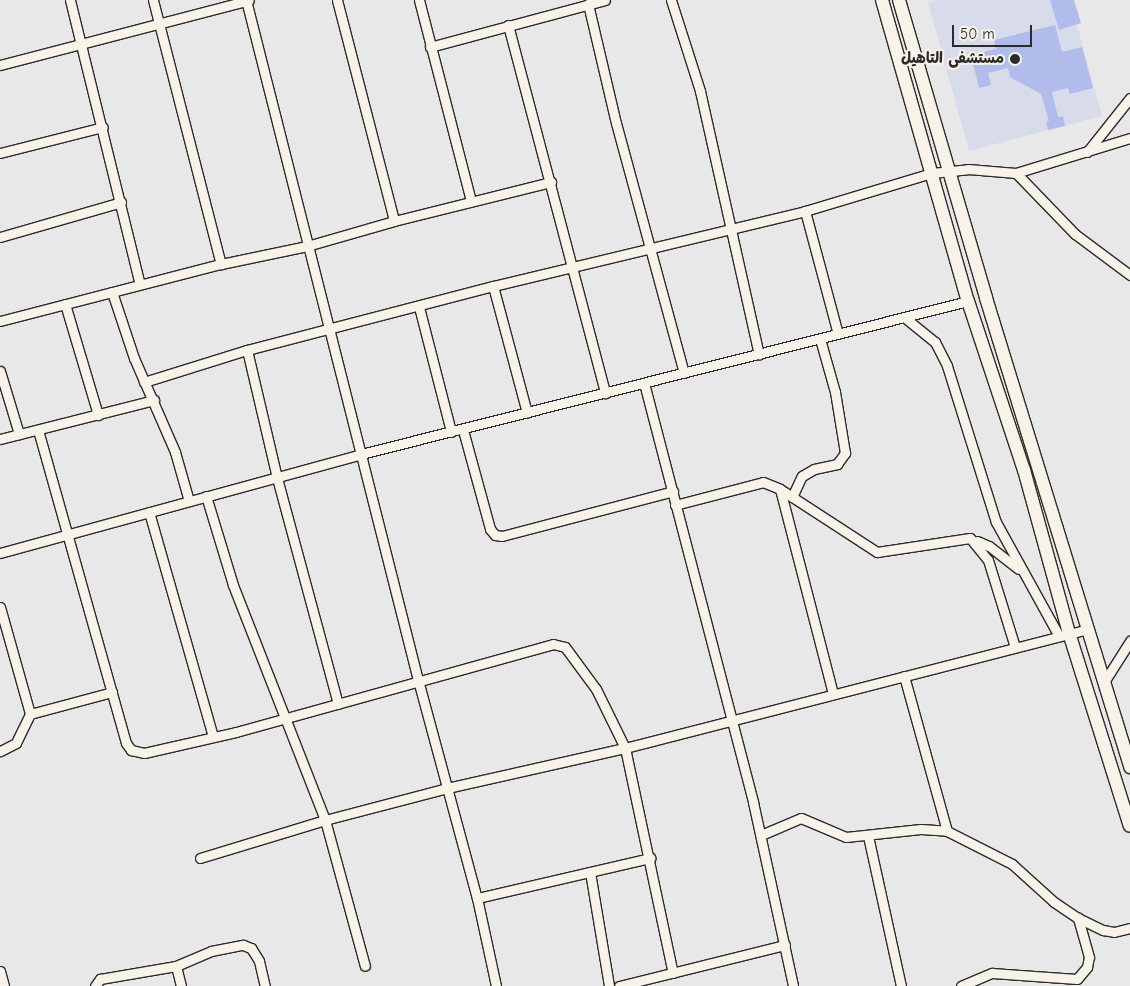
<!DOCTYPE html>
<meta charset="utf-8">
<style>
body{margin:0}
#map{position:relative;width:1130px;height:986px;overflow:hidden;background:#e9e8e9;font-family:"Comic Neue","Playpen Sans Arabic",sans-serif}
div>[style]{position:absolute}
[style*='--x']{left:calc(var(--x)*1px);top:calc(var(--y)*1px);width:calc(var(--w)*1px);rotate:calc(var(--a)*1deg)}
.built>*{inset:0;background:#d8dbea}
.building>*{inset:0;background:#b1bced}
.roads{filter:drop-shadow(1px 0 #2b2b2b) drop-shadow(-1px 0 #2b2b2b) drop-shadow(0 1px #2b2b2b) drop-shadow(0 -1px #2b2b2b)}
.minor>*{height:9px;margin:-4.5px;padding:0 4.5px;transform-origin:4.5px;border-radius:4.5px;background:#f7f3e8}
.secondary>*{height:12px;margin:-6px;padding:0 6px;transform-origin:6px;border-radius:6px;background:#f7f3e8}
.dots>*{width:14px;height:14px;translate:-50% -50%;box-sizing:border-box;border:2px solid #f7f3e8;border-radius:50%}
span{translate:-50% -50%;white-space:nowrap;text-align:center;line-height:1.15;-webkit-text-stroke:4px #f7f3e8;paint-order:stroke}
.poi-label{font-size:15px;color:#2b2b2b;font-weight:700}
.right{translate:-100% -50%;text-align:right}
.scale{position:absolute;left:952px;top:25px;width:80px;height:22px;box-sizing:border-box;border:2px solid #2b2b2b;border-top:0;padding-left:6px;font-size:15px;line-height:18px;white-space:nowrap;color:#2b2b2b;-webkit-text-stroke:4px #f7f3e8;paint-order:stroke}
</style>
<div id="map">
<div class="built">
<i style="clip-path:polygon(938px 0,1070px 0,1102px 116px,969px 151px,928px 3px)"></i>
</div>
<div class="building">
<i style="clip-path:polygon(1050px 0,1074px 0,1081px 23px,1059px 30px)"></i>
<i style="clip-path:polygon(1055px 25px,1062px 52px,1082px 47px,1093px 88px,1070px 94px,1068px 88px,1052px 92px,1058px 117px,1063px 116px,1065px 126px,1048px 130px,1046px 122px,1049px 121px,1041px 94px,1010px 77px,1008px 68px,988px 73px,991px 85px,979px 88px,971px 55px,996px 49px,994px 40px)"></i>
</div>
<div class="roads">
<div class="minor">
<i style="--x:70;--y:0;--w:292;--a:76.2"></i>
<i style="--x:153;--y:0;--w:273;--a:75.6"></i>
<i style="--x:246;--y:0;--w:701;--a:75.81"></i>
<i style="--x:418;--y:680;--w:226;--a:74.9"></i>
<i style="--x:477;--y:898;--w:90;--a:77.8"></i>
<i style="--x:337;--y:0;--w:228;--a:75.5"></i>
<i style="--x:419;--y:0;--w:208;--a:75.5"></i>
<i style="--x:671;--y:0;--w:96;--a:72.3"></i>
<i style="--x:700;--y:91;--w:270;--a:77.4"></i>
<i style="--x:588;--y:4;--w:122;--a:76.8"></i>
<i style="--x:616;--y:123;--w:259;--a:74.8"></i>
<i style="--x:508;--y:25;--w:381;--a:75.2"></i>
<i style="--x:430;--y:47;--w:181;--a:-15"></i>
<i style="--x:0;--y:65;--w:257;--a:-14.6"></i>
<i style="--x:1087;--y:152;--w:69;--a:-51.5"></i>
<i style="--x:0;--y:153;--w:106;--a:-14.2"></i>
<i style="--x:1016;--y:173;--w:85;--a:46"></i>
<i style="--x:1075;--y:234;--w:69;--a:36.7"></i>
<i style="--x:805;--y:211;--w:127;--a:75"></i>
<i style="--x:0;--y:237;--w:126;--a:-16.1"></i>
<i style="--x:493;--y:286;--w:131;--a:75"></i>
<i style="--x:112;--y:292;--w:70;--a:71.6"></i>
<i style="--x:134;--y:358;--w:103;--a:66.4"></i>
<i style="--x:175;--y:452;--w:51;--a:74.1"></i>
<i style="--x:65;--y:304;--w:116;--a:73.4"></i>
<i style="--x:419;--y:307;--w:129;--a:75.6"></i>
<i style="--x:904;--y:317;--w:40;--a:39"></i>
<i style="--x:935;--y:342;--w:27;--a:63"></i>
<i style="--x:947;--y:366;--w:164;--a:72.6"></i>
<i style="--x:996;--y:522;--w:130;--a:61.1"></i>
<i style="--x:0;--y:321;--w:228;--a:-14.5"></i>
<i style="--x:221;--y:264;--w:88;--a:-11.8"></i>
<i style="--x:307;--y:246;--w:91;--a:-16"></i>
<i style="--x:394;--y:221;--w:162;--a:-14"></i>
<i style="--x:247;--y:350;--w:131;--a:76.8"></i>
<i style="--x:277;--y:478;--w:234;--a:74.9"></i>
<i style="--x:0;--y:371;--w:66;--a:73.2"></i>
<i style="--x:144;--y:382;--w:108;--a:-17.3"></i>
<i style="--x:247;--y:350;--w:254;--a:-14.6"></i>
<i style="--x:493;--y:286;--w:321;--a:-13.5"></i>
<i style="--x:805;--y:211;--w:133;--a:-16.7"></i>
<i style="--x:932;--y:173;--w:36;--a:-6"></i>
<i style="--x:968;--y:169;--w:48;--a:4.8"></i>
<i style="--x:1016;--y:173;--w:119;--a:-17.1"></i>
<i style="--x:644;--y:383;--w:433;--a:75.4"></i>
<i style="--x:753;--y:802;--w:188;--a:77.7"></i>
<i style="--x:38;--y:430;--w:325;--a:74.3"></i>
<i style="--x:126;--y:743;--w:9;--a:54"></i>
<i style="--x:131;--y:750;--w:13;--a:13"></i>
<i style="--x:144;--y:753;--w:94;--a:-12.9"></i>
<i style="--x:236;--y:732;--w:329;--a:-15.5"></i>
<i style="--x:553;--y:644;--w:12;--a:14"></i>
<i style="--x:565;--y:647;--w:52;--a:53.6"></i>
<i style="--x:596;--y:689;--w:66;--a:63.8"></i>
<i style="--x:625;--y:748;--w:230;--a:78"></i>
<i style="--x:463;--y:430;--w:103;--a:74.7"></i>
<i style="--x:490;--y:529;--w:8;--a:50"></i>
<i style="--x:495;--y:535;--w:7;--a:8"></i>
<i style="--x:502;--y:536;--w:177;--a:-14.7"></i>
<i style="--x:0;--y:439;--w:159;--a:-14.2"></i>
<i style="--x:780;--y:489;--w:212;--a:75.5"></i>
<i style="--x:206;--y:496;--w:93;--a:73.1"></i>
<i style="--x:233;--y:585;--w:252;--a:68.6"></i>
<i style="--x:325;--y:820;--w:151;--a:74.7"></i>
<i style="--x:792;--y:497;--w:23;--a:-65"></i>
<i style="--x:802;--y:476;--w:14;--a:-30"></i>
<i style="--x:814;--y:469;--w:24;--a:-12"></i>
<i style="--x:837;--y:464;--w:14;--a:-54"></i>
<i style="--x:845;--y:453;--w:62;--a:-99.3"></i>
<i style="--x:835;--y:392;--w:55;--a:-105.8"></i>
<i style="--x:675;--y:505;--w:91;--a:-14.6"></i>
<i style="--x:763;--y:482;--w:18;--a:22"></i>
<i style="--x:780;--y:489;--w:116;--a:33"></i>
<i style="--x:877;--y:552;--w:94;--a:-8.6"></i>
<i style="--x:970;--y:538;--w:28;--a:51"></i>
<i style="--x:988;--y:560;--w:91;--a:72.8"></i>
<i style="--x:149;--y:512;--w:234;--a:74.1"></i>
<i style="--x:977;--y:541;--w:13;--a:23"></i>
<i style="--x:989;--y:546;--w:37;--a:38"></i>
<i style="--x:0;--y:553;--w:374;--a:-15.3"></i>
<i style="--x:361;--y:454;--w:626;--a:-14.15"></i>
<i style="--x:0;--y:607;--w:111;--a:74.3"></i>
<i style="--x:30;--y:714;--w:32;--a:116"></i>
<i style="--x:16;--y:743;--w:18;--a:153"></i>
<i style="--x:904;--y:676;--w:161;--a:74.5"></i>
<i style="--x:1104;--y:682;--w:49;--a:-57.6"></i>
<i style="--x:30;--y:714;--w:85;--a:-15"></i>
<i style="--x:761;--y:835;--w:43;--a:-23"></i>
<i style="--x:801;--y:818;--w:49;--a:22.9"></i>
<i style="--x:846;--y:837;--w:75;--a:-6.1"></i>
<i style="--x:921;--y:829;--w:26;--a:4"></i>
<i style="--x:947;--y:831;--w:73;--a:26.9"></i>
<i style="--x:1012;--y:864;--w:57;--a:42.1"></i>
<i style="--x:1054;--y:902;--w:29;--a:34"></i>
<i style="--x:1078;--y:918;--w:28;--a:26"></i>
<i style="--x:1103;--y:930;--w:11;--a:10"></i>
<i style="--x:1114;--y:932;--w:16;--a:-14"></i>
<i style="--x:868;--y:836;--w:154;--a:77.6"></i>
<i style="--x:200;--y:858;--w:131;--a:-16.9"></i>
<i style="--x:325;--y:820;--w:126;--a:-14.7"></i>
<i style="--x:447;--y:788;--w:182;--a:-12.7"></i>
<i style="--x:625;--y:748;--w:478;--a:-14.4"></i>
<i style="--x:590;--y:872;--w:116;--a:80.5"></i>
<i style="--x:477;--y:898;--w:178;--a:-13"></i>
<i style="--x:176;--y:966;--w:21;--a:76"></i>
<i style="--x:0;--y:971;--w:16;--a:75"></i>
<i style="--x:95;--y:986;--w:9;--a:-54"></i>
<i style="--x:100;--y:979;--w:77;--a:-9.7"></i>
<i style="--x:176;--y:966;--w:38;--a:-23"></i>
<i style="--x:211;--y:951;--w:33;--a:-11"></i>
<i style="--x:243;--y:945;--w:9;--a:21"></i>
<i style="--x:251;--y:948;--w:15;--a:58"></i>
<i style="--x:259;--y:961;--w:26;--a:77"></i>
<i style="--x:619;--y:986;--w:171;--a:-13.9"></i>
<i style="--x:961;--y:986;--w:34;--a:-23"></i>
<i style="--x:992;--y:973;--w:85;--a:4"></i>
<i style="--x:1077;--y:979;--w:16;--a:-50"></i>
<i style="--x:1087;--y:967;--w:10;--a:-79"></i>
<i style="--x:1089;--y:957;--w:41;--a:-105.8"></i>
</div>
<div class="secondary">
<i style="--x:882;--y:0;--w:313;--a:74.1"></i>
<i style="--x:968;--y:301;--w:178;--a:71.7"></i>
<i style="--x:1024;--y:470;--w:169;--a:74.6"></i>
<i style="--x:1069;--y:633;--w:202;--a:72.5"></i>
<i style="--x:899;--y:0;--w:310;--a:73.7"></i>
<i style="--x:986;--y:298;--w:491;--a:72.9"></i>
</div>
</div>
<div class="dots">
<i style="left:1015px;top:59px;background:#2b2b2b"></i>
</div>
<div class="poi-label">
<span class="right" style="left:1004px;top:59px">مستشفى التاهيل</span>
</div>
<div class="scale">50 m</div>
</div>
